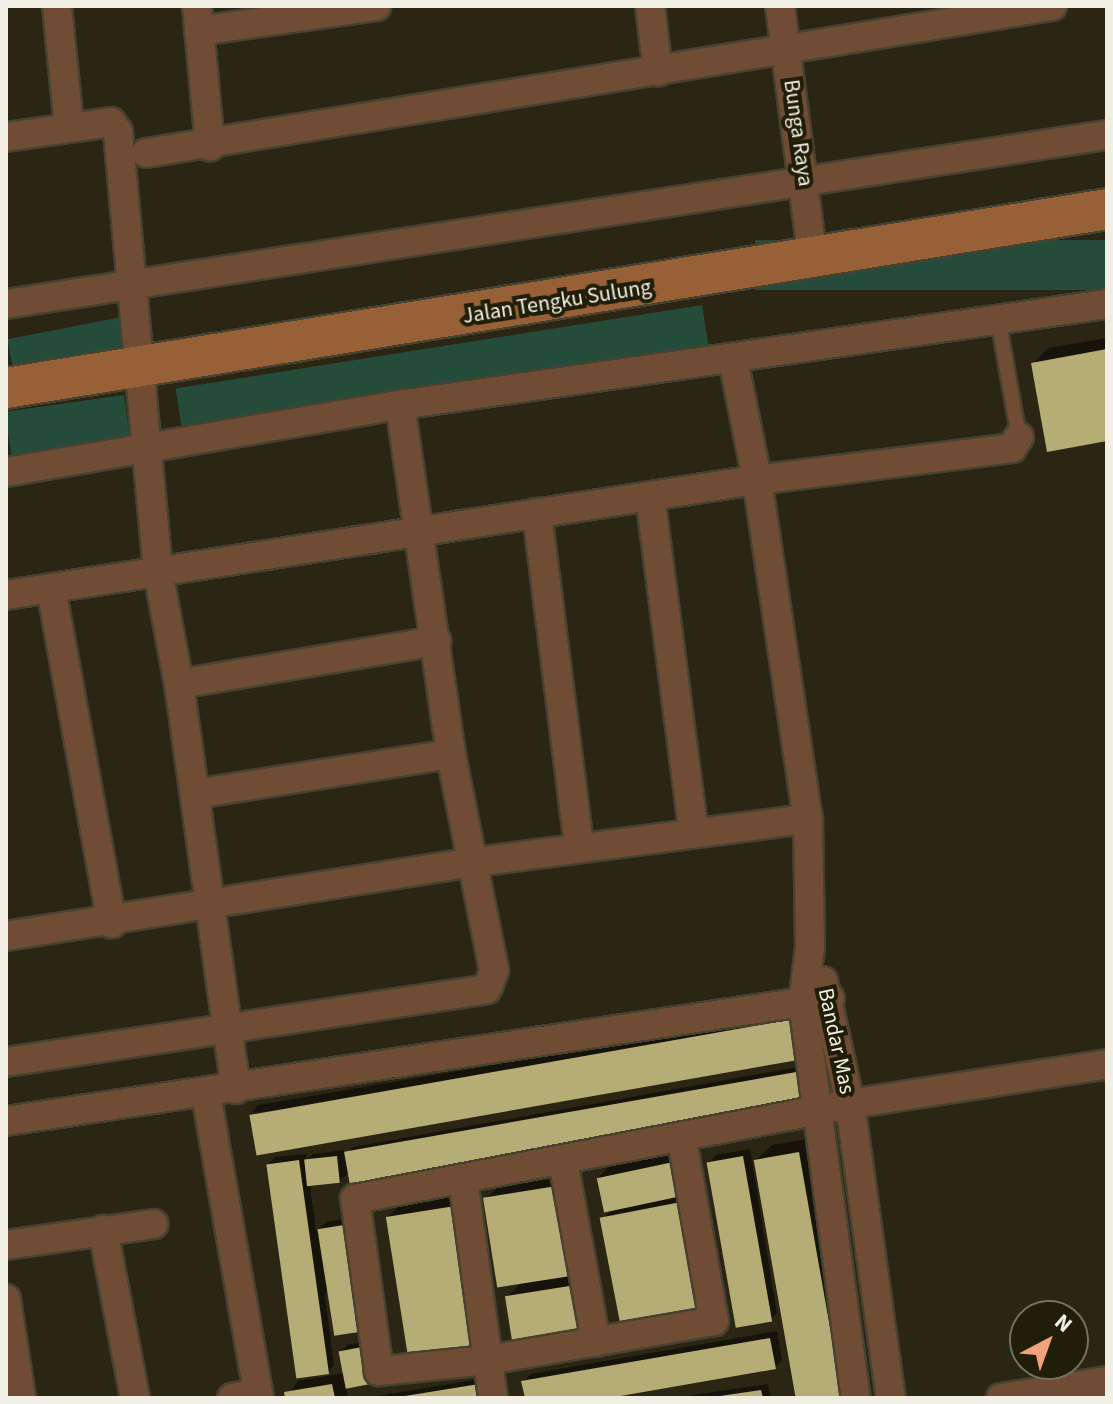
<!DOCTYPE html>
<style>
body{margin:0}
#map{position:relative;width:1113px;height:1404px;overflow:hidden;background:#2a2613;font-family:"Source Sans 3",sans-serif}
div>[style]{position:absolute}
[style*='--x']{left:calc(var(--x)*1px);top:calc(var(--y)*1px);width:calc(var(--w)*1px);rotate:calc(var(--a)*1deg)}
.green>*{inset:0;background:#254b3b;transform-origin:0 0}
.shadow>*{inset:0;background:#0007}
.building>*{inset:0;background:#b6ac75;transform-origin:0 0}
.roads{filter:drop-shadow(2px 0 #464230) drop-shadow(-2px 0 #464230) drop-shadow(0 2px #464230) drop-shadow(0 -2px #464230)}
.lane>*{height:14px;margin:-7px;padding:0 7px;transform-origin:7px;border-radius:7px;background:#6f4c33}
.street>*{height:28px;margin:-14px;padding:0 14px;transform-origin:14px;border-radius:14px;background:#6f4c33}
.secondary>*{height:40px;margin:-20px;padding:0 20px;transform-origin:20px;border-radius:20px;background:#976036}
span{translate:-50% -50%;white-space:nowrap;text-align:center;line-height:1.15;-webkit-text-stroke:8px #201d09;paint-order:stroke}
.street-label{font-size:22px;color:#f1efe3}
.frame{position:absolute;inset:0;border:8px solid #f1efe3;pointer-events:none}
.north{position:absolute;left:1009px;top:1300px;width:80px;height:80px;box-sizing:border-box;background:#201d09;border:2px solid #747160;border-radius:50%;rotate:41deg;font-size:22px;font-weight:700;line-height:32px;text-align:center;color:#f1efe3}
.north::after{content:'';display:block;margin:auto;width:28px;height:36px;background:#f0a27a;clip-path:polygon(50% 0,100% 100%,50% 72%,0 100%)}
</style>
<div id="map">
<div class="green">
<i style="left:1107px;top:240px;width:50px;height:352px;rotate:90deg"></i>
<i style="left:702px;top:305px;width:45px;height:533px;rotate:81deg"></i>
<i style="left:127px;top:316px;width:42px;height:122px;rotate:79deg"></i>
<i style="left:124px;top:395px;width:48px;height:120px;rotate:82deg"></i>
</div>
<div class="shadow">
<i style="clip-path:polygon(1107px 338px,1107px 439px,1033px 364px,1048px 348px)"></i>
<i style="clip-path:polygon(801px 1013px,807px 1050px,251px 1113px,258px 1105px)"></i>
<i style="clip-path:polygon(809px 1065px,815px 1101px,349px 1172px,340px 1181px,310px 1185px,316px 1231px,326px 1222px,357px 1217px,325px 1296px,334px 1365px,325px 1375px,268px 1165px,275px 1157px,306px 1154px,307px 1160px,313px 1154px,344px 1150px,345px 1156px,353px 1147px)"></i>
<i style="clip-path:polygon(814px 1138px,856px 1382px,835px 1398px,797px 1398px,756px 1160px,772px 1145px)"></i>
<i style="clip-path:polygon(750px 1149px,777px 1313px,770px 1320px,709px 1162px,716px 1155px)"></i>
<i style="clip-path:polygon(689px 1151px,723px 1296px,603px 1219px,615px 1206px,599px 1177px,610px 1165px)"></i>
<i style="clip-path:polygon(574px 1175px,601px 1327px,507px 1297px,522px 1282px,485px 1199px,497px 1188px)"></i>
<i style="clip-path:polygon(470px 1192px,493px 1339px,388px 1217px,403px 1202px)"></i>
<i style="clip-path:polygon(777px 1331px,782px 1360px,775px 1367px,597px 1398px,527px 1398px,524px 1381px,531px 1374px)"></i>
<i style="clip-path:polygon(374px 1340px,346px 1386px,348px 1398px,287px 1398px,298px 1381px,344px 1373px,340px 1352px,347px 1345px)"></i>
<i style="clip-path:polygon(486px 1378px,490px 1398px,365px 1398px)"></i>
<i style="clip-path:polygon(768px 1384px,771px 1398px,673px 1398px)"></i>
</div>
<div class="building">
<i style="clip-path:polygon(1107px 349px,1107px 441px,1047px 452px,1031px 363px)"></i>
<i style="left:794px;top:1019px;width:41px;height:553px;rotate:80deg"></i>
<i style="left:802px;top:1071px;width:40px;height:465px;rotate:80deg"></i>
<i style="left:799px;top:1152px;width:250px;height:46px;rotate:80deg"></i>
<i style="left:337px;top:1156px;width:27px;height:33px;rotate:84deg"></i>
<i style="left:743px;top:1156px;width:168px;height:37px;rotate:80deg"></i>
<i style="left:299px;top:1160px;width:216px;height:33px;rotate:82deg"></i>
<i style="left:678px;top:1161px;width:35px;height:83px;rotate:78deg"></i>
<i style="left:563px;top:1185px;width:91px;height:81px;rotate:81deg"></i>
<i style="left:686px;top:1201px;width:114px;height:88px;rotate:79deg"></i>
<i style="left:455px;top:1206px;width:152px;height:70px;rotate:81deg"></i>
<i style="left:350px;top:1224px;width:108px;height:33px;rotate:81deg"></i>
<i style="left:582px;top:1284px;width:58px;height:78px;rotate:81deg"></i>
<i style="clip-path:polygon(770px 1338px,776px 1369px,609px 1398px,525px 1398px,521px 1381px)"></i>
<i style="left:367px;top:1346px;width:38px;height:29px;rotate:79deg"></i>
<i style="clip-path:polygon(332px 1384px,335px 1398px,285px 1398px,284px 1392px)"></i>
<i style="clip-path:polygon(479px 1384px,482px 1398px,405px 1398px,405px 1396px)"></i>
<i style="clip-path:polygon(761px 1390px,763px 1398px,720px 1398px,720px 1396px)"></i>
</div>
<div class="roads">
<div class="lane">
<i style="--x:998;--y:319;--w:120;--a:79.9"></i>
</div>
<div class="street">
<i style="--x:57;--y:6;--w:121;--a:84.3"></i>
<i style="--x:197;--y:6;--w:141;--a:84.7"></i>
<i style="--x:650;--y:6;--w:66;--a:83.1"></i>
<i style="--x:780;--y:6;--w:256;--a:82.6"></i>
<i style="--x:199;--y:31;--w:179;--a:-8"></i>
<i style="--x:6;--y:137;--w:106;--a:-8.1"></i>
<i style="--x:111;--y:122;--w:12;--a:55"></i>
<i style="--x:118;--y:132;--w:442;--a:84.8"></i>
<i style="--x:158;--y:572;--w:114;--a:79.4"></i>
<i style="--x:179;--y:684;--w:409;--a:82"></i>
<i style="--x:146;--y:153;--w:918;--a:-9.22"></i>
<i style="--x:6;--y:304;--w:1114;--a:-8.73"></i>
<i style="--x:733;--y:359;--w:122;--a:78.7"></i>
<i style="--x:757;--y:479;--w:344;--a:81.5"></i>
<i style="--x:808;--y:819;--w:128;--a:89.1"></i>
<i style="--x:810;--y:947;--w:56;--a:97.1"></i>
<i style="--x:803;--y:1003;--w:399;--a:82.4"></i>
<i style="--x:6;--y:472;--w:400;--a:-9.7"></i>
<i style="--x:400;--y:405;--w:714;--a:-8.13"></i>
<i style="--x:650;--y:496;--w:340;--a:82.6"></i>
<i style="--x:537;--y:513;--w:337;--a:82.8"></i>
<i style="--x:51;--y:588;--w:341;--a:79.7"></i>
<i style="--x:6;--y:595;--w:751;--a:-8.73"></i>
<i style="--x:748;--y:481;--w:266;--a:-7.1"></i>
<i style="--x:1012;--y:448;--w:13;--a:-58"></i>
<i style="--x:179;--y:684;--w:261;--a:-9.5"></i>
<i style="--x:195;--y:794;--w:259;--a:-8.9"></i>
<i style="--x:6;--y:936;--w:475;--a:-9"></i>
<i style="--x:475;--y:862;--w:336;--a:-7.4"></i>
<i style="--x:823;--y:981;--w:126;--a:77.6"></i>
<i style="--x:850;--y:1104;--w:297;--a:82.1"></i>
<i style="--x:6;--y:1062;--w:486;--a:-8.6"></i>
<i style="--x:486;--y:989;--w:6;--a:-59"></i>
<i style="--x:489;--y:984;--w:15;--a:-70"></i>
<i style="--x:494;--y:970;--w:220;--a:-101.3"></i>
<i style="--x:451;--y:754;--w:353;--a:-98.3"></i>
<i style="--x:206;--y:1094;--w:309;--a:80.1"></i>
<i style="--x:6;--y:1121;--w:833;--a:-8.49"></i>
<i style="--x:682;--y:1140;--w:184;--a:80"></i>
<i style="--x:714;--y:1321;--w:229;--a:170.2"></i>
<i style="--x:488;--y:1360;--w:110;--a:174.2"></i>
<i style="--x:379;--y:1371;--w:174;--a:-97.9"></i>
<i style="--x:355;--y:1199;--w:504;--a:-10.86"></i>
<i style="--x:850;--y:1104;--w:260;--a:-8.8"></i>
<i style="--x:563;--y:1161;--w:184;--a:79.7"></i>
<i style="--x:463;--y:1179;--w:221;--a:82.2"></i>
<i style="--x:103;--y:1230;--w:171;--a:79.2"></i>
<i style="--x:6;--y:1245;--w:149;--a:-8.1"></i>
<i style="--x:6;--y:1299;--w:100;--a:81.4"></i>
<i style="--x:232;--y:1398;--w:26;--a:-11"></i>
<i style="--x:1001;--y:1398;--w:107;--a:-9.1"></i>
</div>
<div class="secondary">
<i style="--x:6;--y:388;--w:1115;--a:-9.23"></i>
</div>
</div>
<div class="street-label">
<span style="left:798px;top:133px;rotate:82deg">Bunga Raya</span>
<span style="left:557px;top:302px;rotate:-9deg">Jalan Tengku Sulung</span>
<span style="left:836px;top:1041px;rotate:78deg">Bandar Mas</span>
</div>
<div class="frame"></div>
<div class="north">N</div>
</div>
